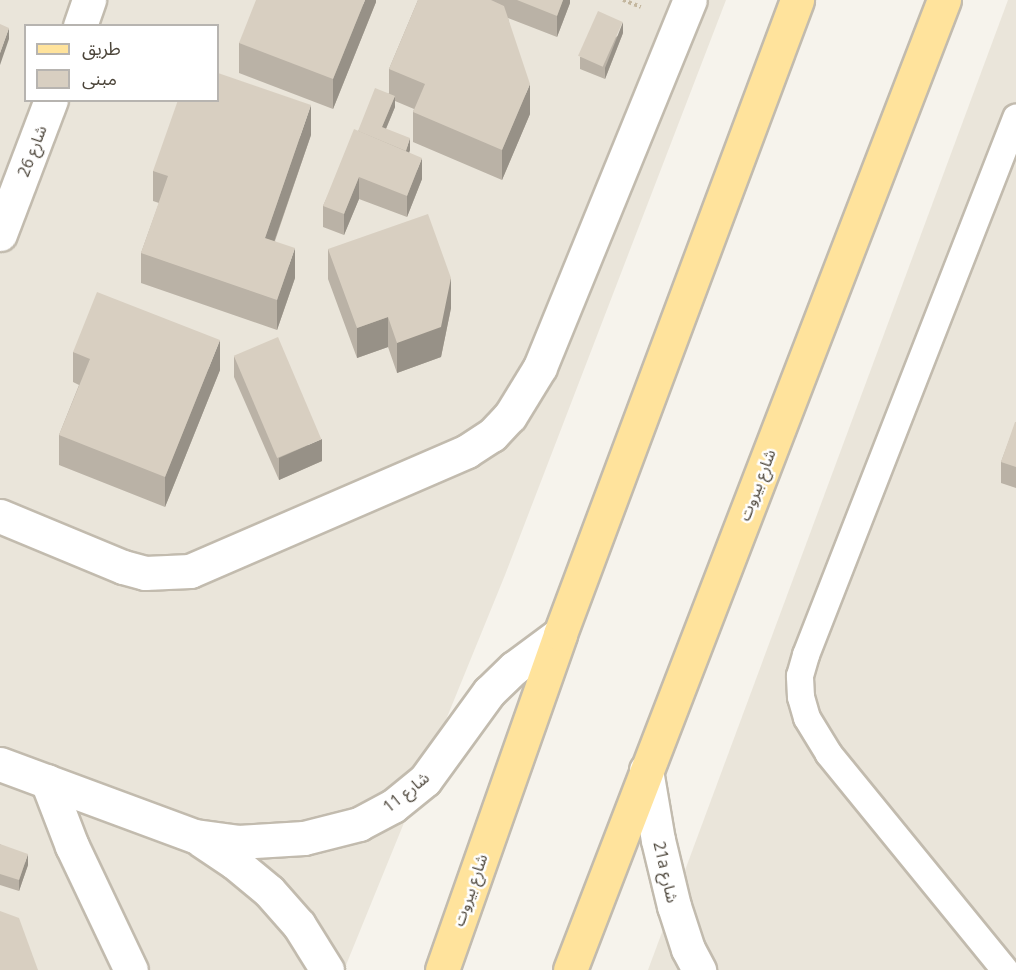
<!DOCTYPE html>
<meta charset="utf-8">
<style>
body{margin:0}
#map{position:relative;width:1016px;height:970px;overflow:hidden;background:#f6f3ec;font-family:"Open Sans","Noto Sans Arabic",sans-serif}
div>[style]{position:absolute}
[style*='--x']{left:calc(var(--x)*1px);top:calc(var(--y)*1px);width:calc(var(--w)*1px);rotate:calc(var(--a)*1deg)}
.residential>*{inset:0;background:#eae5da}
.path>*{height:4px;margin-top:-2px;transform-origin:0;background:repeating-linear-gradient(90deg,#c4b79f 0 3px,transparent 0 6px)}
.roads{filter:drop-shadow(2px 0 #c2bbae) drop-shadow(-2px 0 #c2bbae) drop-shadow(0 2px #c2bbae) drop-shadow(0 -2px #c2bbae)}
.lane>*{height:26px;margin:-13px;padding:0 13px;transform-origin:13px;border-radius:13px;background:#fff}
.street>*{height:33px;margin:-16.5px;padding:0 16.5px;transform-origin:16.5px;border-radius:16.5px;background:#fff}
.primary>*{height:33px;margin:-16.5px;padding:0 16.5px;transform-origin:16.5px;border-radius:16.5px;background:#ffe39c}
.wall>*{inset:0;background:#bab2a6}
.shaded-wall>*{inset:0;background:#979187}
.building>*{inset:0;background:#d8cfc1;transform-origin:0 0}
span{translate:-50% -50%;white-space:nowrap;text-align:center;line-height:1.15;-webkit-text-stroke:5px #fff;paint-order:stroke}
.street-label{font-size:16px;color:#4b4439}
.legend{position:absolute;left:24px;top:24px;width:195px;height:78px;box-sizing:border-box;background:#fff;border:2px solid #b7b4b0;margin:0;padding:8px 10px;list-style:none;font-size:18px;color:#4b4439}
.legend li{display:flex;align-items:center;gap:12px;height:30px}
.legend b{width:30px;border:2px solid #b7b4b0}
</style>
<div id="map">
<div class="residential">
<i style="clip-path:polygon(evenodd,0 0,726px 0,505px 575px,344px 970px,0 970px,0 0,26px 26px,218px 26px,218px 100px,26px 100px,26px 26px)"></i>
<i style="clip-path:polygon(1008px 0,1016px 0,1016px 970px,648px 970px)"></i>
</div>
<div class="path">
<i style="--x:623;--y:0;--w:19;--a:21"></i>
</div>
<div class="roads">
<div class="lane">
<i style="--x:1005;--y:970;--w:279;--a:-129.2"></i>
<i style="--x:829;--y:754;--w:42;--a:-121.4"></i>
<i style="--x:807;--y:718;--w:22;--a:-106"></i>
<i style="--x:801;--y:697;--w:21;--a:-93"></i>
<i style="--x:800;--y:676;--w:22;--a:-74"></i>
<i style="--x:806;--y:655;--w:577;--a:-68.64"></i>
</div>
<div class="street">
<i style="--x:80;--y:26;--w:28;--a:-71"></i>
<i style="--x:0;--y:234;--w:143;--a:-69.2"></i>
<i style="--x:0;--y:516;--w:133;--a:22.5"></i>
<i style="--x:123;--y:567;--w:23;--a:15"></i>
<i style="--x:145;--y:573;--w:45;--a:-2.5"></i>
<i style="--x:190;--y:571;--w:302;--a:-23.4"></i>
<i style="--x:467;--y:451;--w:30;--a:-33"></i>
<i style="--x:492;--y:435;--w:26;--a:-47"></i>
<i style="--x:510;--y:416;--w:57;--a:-58.5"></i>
<i style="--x:540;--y:367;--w:396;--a:-67.8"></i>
<i style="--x:0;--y:764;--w:208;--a:20.3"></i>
<i style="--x:195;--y:836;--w:43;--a:7.9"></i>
<i style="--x:238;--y:842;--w:66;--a:-3.5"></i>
<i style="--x:304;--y:838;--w:57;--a:-14.3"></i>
<i style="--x:359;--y:824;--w:38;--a:-28"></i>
<i style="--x:393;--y:806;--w:41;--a:-39.1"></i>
<i style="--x:425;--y:780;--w:109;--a:-54"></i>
<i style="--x:489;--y:692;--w:35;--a:-44"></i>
<i style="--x:514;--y:668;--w:57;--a:-36.5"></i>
<i style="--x:646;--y:770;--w:71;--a:80.3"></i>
<i style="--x:658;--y:840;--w:68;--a:76.4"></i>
<i style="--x:674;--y:906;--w:45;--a:72"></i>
<i style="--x:688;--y:949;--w:24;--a:62"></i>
<i style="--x:47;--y:781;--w:70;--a:69"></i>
<i style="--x:72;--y:846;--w:137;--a:64.6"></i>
<i style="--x:201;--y:840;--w:40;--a:34"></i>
<i style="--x:234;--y:862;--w:45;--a:39.6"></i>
<i style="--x:269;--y:891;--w:45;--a:48.6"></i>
<i style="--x:299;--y:925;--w:53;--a:58.1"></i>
</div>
<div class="primary">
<i style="--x:442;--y:970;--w:356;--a:-70.6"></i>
<i style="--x:560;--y:634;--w:677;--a:-69.5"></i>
<i style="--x:570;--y:970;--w:1040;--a:-68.92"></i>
</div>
</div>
<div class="wall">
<i style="clip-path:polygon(376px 0,376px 2px,333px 109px,239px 73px,239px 43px)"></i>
<i style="clip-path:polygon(418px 0,570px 0,570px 3px,557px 37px,508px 18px,530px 114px,502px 180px,413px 142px,413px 112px,414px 109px,395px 101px,395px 107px,386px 129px,410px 150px,409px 152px,422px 179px,407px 217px,359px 199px,344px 235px,323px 227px,323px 206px,358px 131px,389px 93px,389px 69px)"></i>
<i style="clip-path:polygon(623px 33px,605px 79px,580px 69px,580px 57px)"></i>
<i style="clip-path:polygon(311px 135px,275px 241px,295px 278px,277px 330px,141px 283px,141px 253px,159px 203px,153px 201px,153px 171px)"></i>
<i style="clip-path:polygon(328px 249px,451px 308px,441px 357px,397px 373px,388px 347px,357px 358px,328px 279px)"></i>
<i style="clip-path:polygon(73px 352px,220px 370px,165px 507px,59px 465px,59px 435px,79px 385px,73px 382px)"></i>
<i style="clip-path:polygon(234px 356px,322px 461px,279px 480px,234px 377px)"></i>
<i style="clip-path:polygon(1016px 422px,1016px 488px,1001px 483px,1001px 462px)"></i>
<i style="clip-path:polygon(0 844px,28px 865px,19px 891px,0 885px)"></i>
</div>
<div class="shaded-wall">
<i style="clip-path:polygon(365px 0,376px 0,376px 2px,333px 109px,333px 79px)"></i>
<i style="clip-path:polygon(563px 0,570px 0,570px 3px,557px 37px,557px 16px)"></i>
<i style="clip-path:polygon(623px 22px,623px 33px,605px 79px,605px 68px)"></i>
<i style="clip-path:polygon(9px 28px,9px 39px,0 65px,0 53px)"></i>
<i style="clip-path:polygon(530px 84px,530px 114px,502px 180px,502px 150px)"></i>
<i style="clip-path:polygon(395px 96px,395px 107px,382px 138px,382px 127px)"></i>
<i style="clip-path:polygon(311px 105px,311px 135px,265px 268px,265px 238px)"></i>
<i style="clip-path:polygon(410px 138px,410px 150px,403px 170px,403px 159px)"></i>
<i style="clip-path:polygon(422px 158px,422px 179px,407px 217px,407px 196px)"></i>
<i style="clip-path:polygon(359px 177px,359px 199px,344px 235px,344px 214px)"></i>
<i style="clip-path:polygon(295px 248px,295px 278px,277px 330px,277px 300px)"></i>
<i style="clip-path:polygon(451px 278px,451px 308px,441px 357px,397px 373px,397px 343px)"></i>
<i style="clip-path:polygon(388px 317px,388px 347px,357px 358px,357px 328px)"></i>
<i style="clip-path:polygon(220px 340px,220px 370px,165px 507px,165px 477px)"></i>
<i style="clip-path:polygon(322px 439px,322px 461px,279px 480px,279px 458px)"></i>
<i style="clip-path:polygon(28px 854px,28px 865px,19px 891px,19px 880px)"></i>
</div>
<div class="building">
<i style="clip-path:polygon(256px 0,365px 0,333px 79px,239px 43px)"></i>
<i style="clip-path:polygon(418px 0,491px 0,504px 6px,530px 84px,502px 150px,413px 112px,425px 84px,389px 69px)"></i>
<i style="clip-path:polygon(517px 0,563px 0,557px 16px)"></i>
<i style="left:598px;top:11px;width:27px;height:49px;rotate:24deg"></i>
<i style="clip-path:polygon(0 24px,9px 28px,0 53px)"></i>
<i style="clip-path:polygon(218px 73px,311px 105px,265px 238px,295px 248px,277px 300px,141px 253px,168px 176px,153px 171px,178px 100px,218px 100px)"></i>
<i style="clip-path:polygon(375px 88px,395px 96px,382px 127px,410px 138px,406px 151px,358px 131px)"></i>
<i style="clip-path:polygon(354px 129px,422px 158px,407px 196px,359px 177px,344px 214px,323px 206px)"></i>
<i style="clip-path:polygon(428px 214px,451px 278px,441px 327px,397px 343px,388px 317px,357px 328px,328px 249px)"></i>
<i style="clip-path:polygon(97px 292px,220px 340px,165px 477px,59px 435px,90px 359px,73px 352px)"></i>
<i style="left:278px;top:337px;width:111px;height:48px;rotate:67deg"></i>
<i style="clip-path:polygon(1015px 422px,1016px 422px,1016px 467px,1001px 462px)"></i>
<i style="clip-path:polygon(0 844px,28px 854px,19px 880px,0 874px)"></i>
<i style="clip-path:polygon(0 911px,19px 918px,38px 970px,0 970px)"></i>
</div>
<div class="street-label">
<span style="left:32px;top:151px;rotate:-69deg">شارع 26</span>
<span style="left:757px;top:485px;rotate:-69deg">شارع بيروت</span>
<span style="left:406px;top:792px;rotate:-39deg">شارع 11</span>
<span style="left:666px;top:872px;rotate:77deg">21a شارع</span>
<span style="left:470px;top:890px;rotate:-71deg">شارع بيروت</span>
</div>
<ul class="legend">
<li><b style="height:8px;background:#ffe39c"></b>طريق</li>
<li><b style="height:16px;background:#d8cfc1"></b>مبنى</li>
</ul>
</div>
